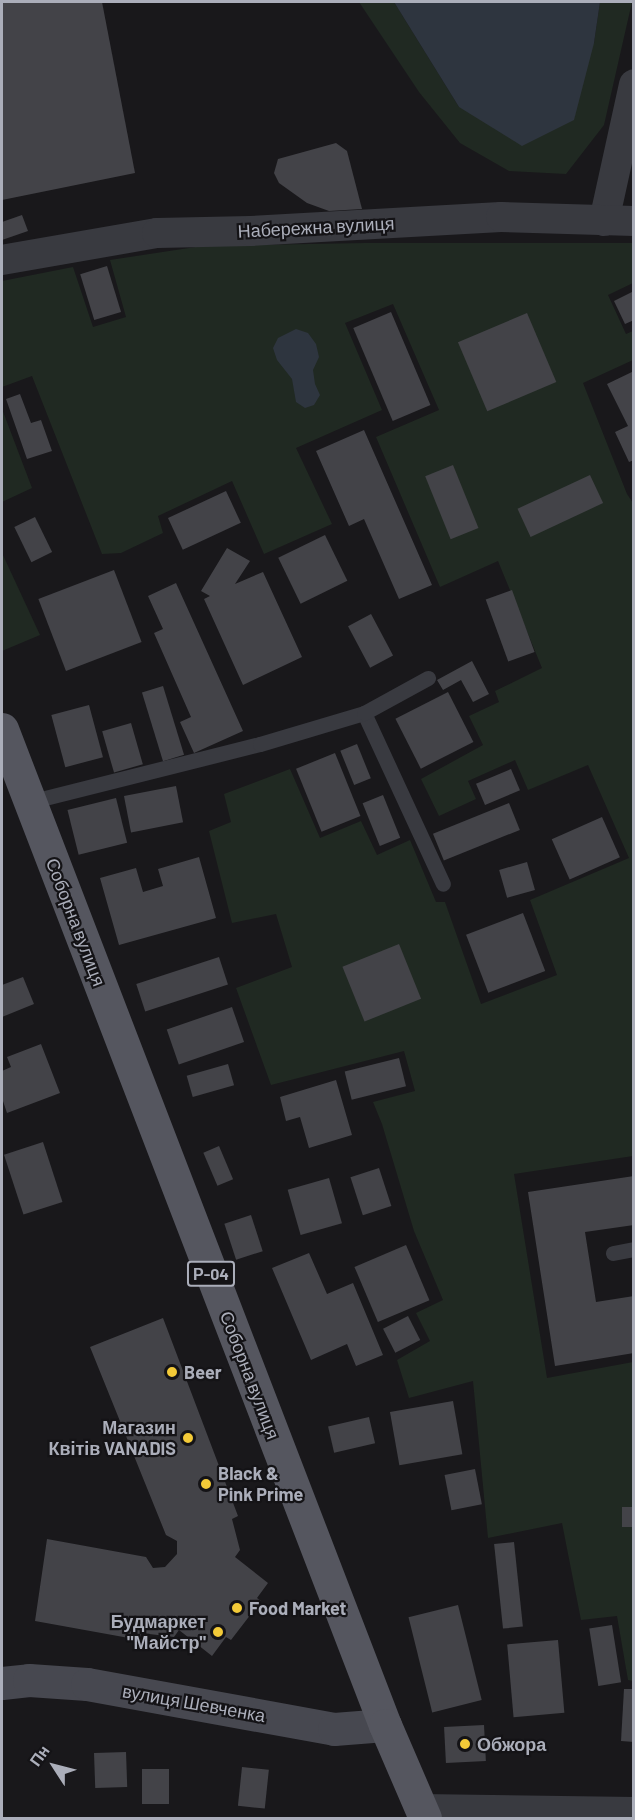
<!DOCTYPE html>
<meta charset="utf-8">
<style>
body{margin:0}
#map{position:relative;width:635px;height:1820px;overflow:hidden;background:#19181b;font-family:Barlow,sans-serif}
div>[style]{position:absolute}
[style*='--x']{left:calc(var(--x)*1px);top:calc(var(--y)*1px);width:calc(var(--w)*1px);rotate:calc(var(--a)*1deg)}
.green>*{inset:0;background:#202922}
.water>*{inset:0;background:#2e353f}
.building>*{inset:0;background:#434348;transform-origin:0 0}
.lane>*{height:15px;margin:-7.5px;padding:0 7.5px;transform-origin:7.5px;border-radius:7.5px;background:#393a40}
.street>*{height:30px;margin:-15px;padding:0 15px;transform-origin:15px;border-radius:15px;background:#393a40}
.secondary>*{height:33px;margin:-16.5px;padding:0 16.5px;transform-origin:16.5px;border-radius:16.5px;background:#474850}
.primary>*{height:33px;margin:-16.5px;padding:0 16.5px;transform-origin:16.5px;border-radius:16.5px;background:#55565f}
.dots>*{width:16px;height:16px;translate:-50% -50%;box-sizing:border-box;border:3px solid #141316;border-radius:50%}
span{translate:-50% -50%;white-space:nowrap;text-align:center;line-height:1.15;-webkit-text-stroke:4.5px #141316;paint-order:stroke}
.shield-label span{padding:2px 4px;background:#141316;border:2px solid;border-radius:4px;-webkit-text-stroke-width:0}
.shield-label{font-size:16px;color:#abaeba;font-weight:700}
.street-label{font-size:18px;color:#abaeba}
.poi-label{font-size:18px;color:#abaeba;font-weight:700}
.left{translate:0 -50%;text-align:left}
.right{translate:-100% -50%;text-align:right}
.frame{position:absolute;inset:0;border:3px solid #abaeba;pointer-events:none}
.north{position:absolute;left:24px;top:1736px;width:60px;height:60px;-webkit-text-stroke:4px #141316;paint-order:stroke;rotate:306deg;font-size:16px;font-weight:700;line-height:24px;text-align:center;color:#abaeba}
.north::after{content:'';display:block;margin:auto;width:21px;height:27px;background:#abaeba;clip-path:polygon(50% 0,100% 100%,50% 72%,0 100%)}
</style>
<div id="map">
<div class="green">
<i style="clip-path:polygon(359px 2px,394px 2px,459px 107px,594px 43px,600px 2px,632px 2px,604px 125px,566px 174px,509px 171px,460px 143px,419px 92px)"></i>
<i style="clip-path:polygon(366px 243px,633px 243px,633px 283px,608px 295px,626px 334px,633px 331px,633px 360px,583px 383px,627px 494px,633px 503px,633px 1156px,514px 1174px,547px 1378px,633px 1362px,633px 1681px,628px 1680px,617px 1616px,581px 1620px,562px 1523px,488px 1538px,473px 1381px,409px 1398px,397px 1360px,430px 1341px,416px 1313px,443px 1300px,414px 1231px,382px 1124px,373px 1102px,415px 1091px,404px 1051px,271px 1085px,236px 988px,292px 967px,276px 914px,232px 923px,209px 831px,231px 822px,224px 794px,290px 769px,320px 838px,361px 821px,377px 855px,410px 840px,436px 902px,445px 902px,481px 1004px,557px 975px,530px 900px,629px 858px,588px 765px,528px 790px,515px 760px,468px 781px,476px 799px,439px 816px,421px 779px,483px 745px,469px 716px,499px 702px,495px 691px,542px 668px,498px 561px,440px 587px,376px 437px,439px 410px,393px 304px,345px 323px,382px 410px,296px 448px,332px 524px,264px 554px,232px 481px,158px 516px,163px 533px,121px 553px,102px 554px,32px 376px,2px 387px,2px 281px,73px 267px,93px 327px,126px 317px,110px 260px,202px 246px)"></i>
<i style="clip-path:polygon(2px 409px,32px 488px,2px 502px)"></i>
<i style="clip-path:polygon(2px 553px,40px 635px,2px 651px)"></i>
</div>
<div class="water">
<i style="clip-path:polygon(394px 2px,600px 2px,594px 43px,574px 120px,522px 146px,459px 107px)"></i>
<i style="clip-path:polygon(296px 329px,308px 333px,316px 344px,319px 357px,313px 370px,315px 384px,320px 395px,314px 405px,305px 408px,296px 402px,292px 379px,277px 360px,273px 348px,278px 338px)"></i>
</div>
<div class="building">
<i style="clip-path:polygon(2px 2px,102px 2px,135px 173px,2px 200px)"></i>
<i style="clip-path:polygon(336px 143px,347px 151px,362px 209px,329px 211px,307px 203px,279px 183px,274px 173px,278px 159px)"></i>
<i style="clip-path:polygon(22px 215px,28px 231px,2px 240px,2px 222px)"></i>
<i style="left:107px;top:266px;width:48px;height:28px;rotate:73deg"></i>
<i style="clip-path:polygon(634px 291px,634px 320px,625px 324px,614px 301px)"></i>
<i style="left:391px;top:312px;width:101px;height:41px;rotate:67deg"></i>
<i style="left:527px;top:313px;width:75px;height:75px;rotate:67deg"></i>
<i style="clip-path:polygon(634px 371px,634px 460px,629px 462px,615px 432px,628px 426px,607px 384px)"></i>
<i style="clip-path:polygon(20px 394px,31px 423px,41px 420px,52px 451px,27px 459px,6px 399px)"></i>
<i style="clip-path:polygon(364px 430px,432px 585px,399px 599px,364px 519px,349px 526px,316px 451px)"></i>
<i style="left:453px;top:465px;width:68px;height:30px;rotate:68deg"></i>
<i style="left:590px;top:475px;width:31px;height:80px;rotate:65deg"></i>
<i style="left:226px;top:491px;width:35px;height:64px;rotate:65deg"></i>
<i style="left:35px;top:517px;width:39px;height:23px;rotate:64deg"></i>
<i style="left:325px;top:535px;width:51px;height:52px;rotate:64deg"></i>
<i style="clip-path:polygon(227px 548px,250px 561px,235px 584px,263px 572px,302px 657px,243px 685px,204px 599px,210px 596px,201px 591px)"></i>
<i style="left:114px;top:570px;width:77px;height:81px;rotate:69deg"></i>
<i style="clip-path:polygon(176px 583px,243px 731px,194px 753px,180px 722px,191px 717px,154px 633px,163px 629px,148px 596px)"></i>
<i style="left:512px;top:590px;width:66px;height:28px;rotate:70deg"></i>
<i style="left:371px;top:614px;width:47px;height:26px;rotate:62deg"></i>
<i style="clip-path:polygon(472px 661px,489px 694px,473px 702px,461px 680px,443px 690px,437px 680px)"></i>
<i style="left:163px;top:686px;width:72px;height:22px;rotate:73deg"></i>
<i style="left:448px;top:692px;width:56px;height:59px;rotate:63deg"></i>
<i style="left:89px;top:705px;width:54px;height:39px;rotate:75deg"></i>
<i style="left:131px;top:723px;width:43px;height:30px;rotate:74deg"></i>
<i style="left:357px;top:744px;width:37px;height:18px;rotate:68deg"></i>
<i style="left:335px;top:753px;width:68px;height:42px;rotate:68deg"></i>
<i style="left:511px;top:769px;width:23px;height:38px;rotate:67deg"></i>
<i style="left:176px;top:786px;width:37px;height:53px;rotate:79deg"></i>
<i style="left:383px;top:795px;width:46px;height:22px;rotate:68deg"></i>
<i style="left:116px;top:798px;width:46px;height:50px;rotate:76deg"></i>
<i style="left:509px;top:803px;width:29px;height:82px;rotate:68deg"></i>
<i style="left:602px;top:817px;width:44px;height:55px;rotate:66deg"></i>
<i style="clip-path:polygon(199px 857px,216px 918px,119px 945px,100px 878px,136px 868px,143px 892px,163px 886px,158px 869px)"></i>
<i style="left:527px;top:862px;width:29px;height:29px;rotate:74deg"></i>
<i style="left:523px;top:913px;width:62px;height:61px;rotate:69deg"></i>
<i style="left:399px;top:944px;width:59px;height:61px;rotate:68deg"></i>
<i style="left:219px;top:957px;width:29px;height:87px;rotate:72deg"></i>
<i style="clip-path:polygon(23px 977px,34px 1004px,2px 1017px,2px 985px)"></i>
<i style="left:232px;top:1007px;width:37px;height:69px;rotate:71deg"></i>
<i style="clip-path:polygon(41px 1044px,60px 1093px,7px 1113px,2px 1098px,2px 1071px,11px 1067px,7px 1057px)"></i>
<i style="left:399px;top:1058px;width:29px;height:56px;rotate:76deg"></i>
<i style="left:228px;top:1064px;width:22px;height:43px;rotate:74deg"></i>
<i style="clip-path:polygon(336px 1080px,352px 1135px,309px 1148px,300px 1117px,286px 1121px,280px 1097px)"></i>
<i style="left:43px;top:1142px;width:63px;height:41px;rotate:72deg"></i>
<i style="left:219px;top:1146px;width:36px;height:17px;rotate:67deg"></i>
<i style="left:379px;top:1168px;width:40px;height:30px;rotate:72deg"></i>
<i style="clip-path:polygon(634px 1176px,634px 1225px,585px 1232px,596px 1302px,634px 1296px,634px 1353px,555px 1366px,528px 1192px)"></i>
<i style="left:329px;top:1178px;width:47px;height:43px;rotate:74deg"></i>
<i style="left:251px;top:1215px;width:38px;height:28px;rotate:72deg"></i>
<i style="left:406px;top:1245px;width:60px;height:56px;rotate:67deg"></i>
<i style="clip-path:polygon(309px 1253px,327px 1294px,353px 1283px,383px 1355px,356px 1366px,347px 1344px,311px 1360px,272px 1268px)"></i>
<i style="left:408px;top:1316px;width:27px;height:28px;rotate:63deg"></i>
<i style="clip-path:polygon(163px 1318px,238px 1516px,232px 1519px,240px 1550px,235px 1557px,268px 1583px,257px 1598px,261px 1601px,231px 1640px,226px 1637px,212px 1656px,179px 1630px,174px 1637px,141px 1633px,140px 1640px,35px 1621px,47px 1539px,146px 1557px,153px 1568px,165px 1567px,177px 1554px,177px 1541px,166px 1535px,90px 1347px)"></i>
<i style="left:453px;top:1401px;width:54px;height:64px;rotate:80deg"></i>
<i style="left:369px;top:1417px;width:27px;height:42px;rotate:77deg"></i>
<i style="left:475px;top:1469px;width:36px;height:31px;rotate:79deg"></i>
<i style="left:622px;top:1507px;width:12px;height:20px"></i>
<i style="left:514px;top:1542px;width:85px;height:20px;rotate:84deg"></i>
<i style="left:458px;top:1605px;width:98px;height:51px;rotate:76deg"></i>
<i style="left:612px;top:1625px;width:58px;height:23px;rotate:81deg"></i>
<i style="left:558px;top:1640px;width:73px;height:51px;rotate:85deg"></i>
<i style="clip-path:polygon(624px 1689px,634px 1689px,634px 1742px,621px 1741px)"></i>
<i style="left:484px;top:1725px;width:36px;height:40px;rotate:87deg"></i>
<i style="left:126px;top:1752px;width:35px;height:32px;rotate:88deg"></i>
<i style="left:242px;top:1767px;width:27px;height:39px;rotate:6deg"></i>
<i style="left:142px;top:1769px;width:27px;height:35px"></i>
</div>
<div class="lane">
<i style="--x:364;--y:713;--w:188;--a:65.2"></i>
<i style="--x:29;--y:802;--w:238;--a:-14.1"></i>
<i style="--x:260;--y:744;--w:109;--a:-16.6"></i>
<i style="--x:364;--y:713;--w:73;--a:-28.7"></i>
<i style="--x:613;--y:1253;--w:21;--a:-11"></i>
</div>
<div class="street">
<i style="--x:604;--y:221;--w:140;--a:-77.6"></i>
<i style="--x:2;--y:260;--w:157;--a:-9.9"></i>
<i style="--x:157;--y:233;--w:94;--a:-1.2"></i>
<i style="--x:251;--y:231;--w:250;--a:-3.2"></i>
<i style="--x:501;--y:217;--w:133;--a:1.7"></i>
<i style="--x:421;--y:1809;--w:213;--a:0.8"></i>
</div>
<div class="secondary">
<i style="--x:2;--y:1683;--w:27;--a:-6"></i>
<i style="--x:29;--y:1680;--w:58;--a:3.9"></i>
<i style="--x:87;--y:1684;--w:251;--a:10.3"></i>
<i style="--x:334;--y:1729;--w:51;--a:-4.5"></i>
</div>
<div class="primary">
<i style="--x:2;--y:729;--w:1067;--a:68.97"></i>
<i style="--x:385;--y:1725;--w:101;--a:66.7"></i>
</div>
<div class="dots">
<i style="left:172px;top:1372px;background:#f3ca38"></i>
<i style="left:188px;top:1438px;background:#f3ca38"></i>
<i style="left:206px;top:1484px;background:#f3ca38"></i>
<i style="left:237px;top:1608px;background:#f3ca38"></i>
<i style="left:218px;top:1632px;background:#f3ca38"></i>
<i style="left:465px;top:1744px;background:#f3ca38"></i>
</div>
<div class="shield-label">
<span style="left:211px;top:1274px">Р-04</span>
</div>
<div class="street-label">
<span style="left:316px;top:227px;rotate:-3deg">Набережна вулиця</span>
<span style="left:76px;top:922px;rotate:69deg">Соборна вулиця</span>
<span style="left:250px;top:1375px;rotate:69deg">Соборна вулиця</span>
<span style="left:194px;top:1703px;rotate:10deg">вулиця Шевченка</span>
</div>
<div class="poi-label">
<span class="left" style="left:184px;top:1372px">Beer</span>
<span class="right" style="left:176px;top:1438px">Магазин<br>Квітів VANADIS</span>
<span class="left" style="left:218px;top:1484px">Black &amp;<br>Pink Prime</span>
<span class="left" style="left:249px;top:1608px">Food Market</span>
<span class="right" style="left:206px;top:1632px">Будмаркет<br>"Майстр"</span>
<span class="left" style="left:477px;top:1744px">Обжора</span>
</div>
<div class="frame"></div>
<div class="north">Пн</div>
</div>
